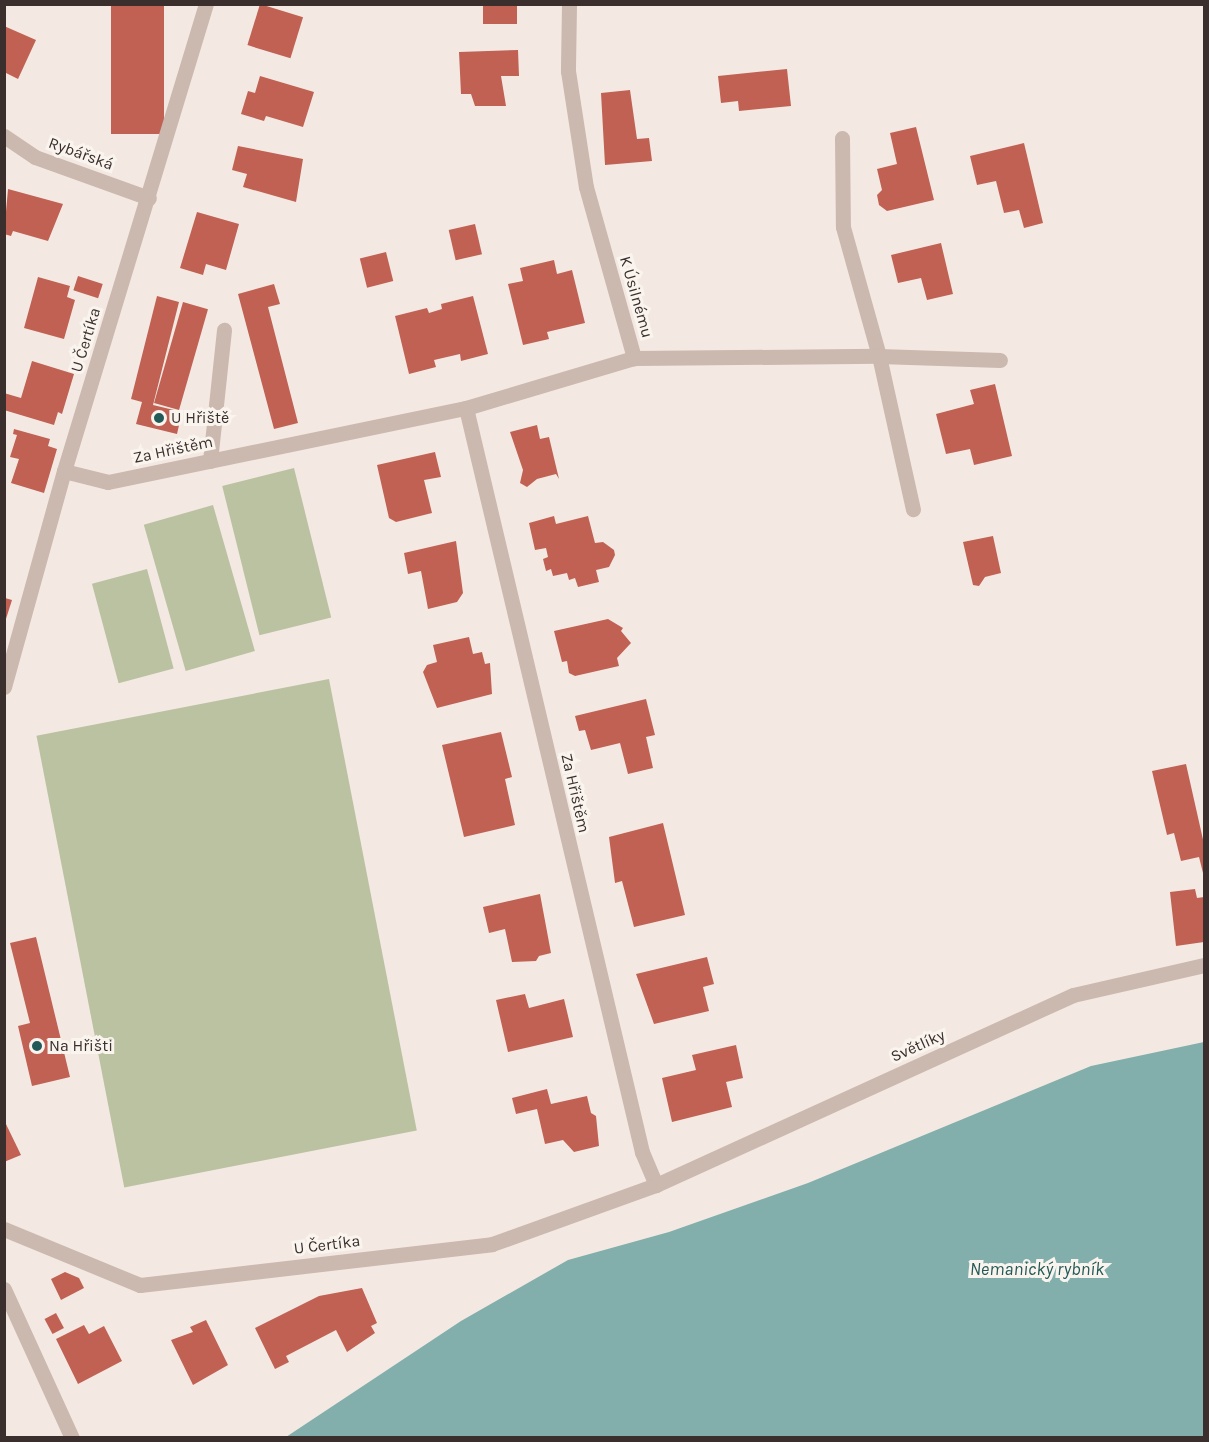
<!DOCTYPE html>
<meta charset="utf-8">
<style>
body{margin:0}
#map{position:relative;width:1209px;height:1442px;overflow:hidden;background:#f3e9e2;font-family:Karla,sans-serif}
div>[style]{position:absolute}
[style*='--x']{left:calc(var(--x)*1px);top:calc(var(--y)*1px);width:calc(var(--w)*1px);rotate:calc(var(--a)*1deg)}
.green>*{inset:0;background:#bbc2a2;transform-origin:0 0}
.water>*{inset:0;background:#82afab}
.building>*{inset:0;background:#c06153;transform-origin:0 0}
.service>*{height:15px;margin:-7.5px;padding:0 7.5px;transform-origin:7.5px;border-radius:7.5px;background:#cbb8ae}
.minor>*{height:15px;margin:-7.5px;padding:0 7.5px;transform-origin:7.5px;border-radius:7.5px;background:#cbb8ae}
.dots>*{width:16px;height:16px;translate:-50% -50%;box-sizing:border-box;border:3px solid #faf4ef;border-radius:50%}
span{translate:-50% -50%;white-space:nowrap;text-align:center;line-height:1.15;-webkit-text-stroke:6px #faf4ef;paint-order:stroke}
.street-label{font-size:16px;color:#3a2f2c}
.poi-label{font-size:16px;color:#3a2f2c}
.left{translate:0 -50%;text-align:left}
.water-label{font-size:18px;color:#235a57;font-style:italic}
.frame{position:absolute;inset:0;border:6px solid #3a2f2c;pointer-events:none}
</style>
<div id="map">
<div class="green">
<i style="left:294px;top:468px;width:154px;height:74px;rotate:76deg"></i>
<i style="left:213px;top:505px;width:152px;height:72px;rotate:74deg"></i>
<i style="left:147px;top:569px;width:103px;height:57px;rotate:75deg"></i>
<i style="left:329px;top:679px;width:460px;height:298px;rotate:79deg"></i>
</div>
<div class="water">
<i style="clip-path:polygon(1204px 1042px,1204px 1437px,286px 1437px,461px 1321px,568px 1260px,669px 1232px,808px 1183px,1091px 1066px)"></i>
</div>
<div class="building">
<i style="left:111px;top:4px;width:53px;height:130px"></i>
<i style="left:260px;top:4px;width:45px;height:43px;rotate:17deg"></i>
<i style="left:483px;top:4px;width:34px;height:20px"></i>
<i style="clip-path:polygon(4px 26px,36px 40px,18px 79px,4px 72px)"></i>
<i style="clip-path:polygon(518px 50px,519px 76px,501px 76px,506px 106px,475px 106px,471px 94px,461px 94px,459px 52px)"></i>
<i style="clip-path:polygon(787px 69px,791px 106px,739px 111px,738px 101px,721px 103px,718px 76px)"></i>
<i style="clip-path:polygon(260px 76px,314px 92px,303px 127px,266px 116px,264px 121px,241px 114px,248px 91px,255px 93px)"></i>
<i style="clip-path:polygon(630px 90px,637px 139px,649px 138px,652px 161px,605px 165px,601px 93px)"></i>
<i style="clip-path:polygon(916px 127px,934px 200px,887px 211px,879px 205px,877px 195px,882px 190px,877px 169px,897px 164px,890px 133px)"></i>
<i style="clip-path:polygon(1024px 143px,1043px 223px,1024px 228px,1019px 210px,1004px 213px,996px 181px,977px 185px,970px 156px)"></i>
<i style="clip-path:polygon(238px 146px,303px 159px,296px 202px,243px 187px,247px 174px,232px 170px)"></i>
<i style="clip-path:polygon(8px 189px,63px 204px,48px 241px,13px 231px,11px 236px,4px 234px)"></i>
<i style="clip-path:polygon(197px 212px,239px 224px,226px 270px,206px 264px,203px 275px,180px 268px)"></i>
<i style="left:475px;top:224px;width:31px;height:27px;rotate:77deg"></i>
<i style="clip-path:polygon(941px 243px,953px 294px,927px 300px,921px 278px,898px 283px,891px 255px)"></i>
<i style="left:386px;top:252px;width:30px;height:27px;rotate:76deg"></i>
<i style="clip-path:polygon(554px 260px,557px 274px,572px 270px,585px 323px,547px 332px,549px 339px,523px 345px,508px 284px,523px 281px,520px 268px)"></i>
<i style="left:78px;top:276px;width:26px;height:15px;rotate:18deg"></i>
<i style="clip-path:polygon(38px 277px,70px 286px,67px 297px,75px 300px,64px 339px,24px 328px)"></i>
<i style="clip-path:polygon(274px 284px,280px 304px,268px 307px,298px 423px,274px 429px,238px 294px)"></i>
<i style="clip-path:polygon(157px 296px,179px 302px,153px 405px,182px 412px,177px 434px,136px 424px,142px 402px,131px 399px)"></i>
<i style="clip-path:polygon(473px 296px,488px 354px,461px 361px,460px 354px,434px 360px,436px 367px,409px 374px,395px 316px,427px 308px,429px 313px,442px 309px,441px 304px)"></i>
<i style="left:183px;top:302px;width:26px;height:105px;rotate:16deg"></i>
<i style="clip-path:polygon(32px 361px,74px 374px,62px 414px,58px 412px,54px 425px,4px 410px,4px 393px,21px 398px)"></i>
<i style="clip-path:polygon(995px 384px,1012px 456px,974px 465px,970px 449px,946px 454px,936px 414px,974px 404px,970px 390px)"></i>
<i style="clip-path:polygon(537px 425px,540px 439px,549px 437px,559px 479px,556px 474px,537px 479px,527px 487px,520px 483px,523px 470px,510px 432px)"></i>
<i style="clip-path:polygon(14px 429px,50px 439px,48px 446px,57px 449px,44px 493px,11px 483px,19px 459px,10px 457px,17px 435px,13px 434px)"></i>
<i style="clip-path:polygon(435px 452px,441px 477px,424px 480px,432px 513px,396px 522px,389px 518px,377px 465px)"></i>
<i style="clip-path:polygon(554px 516px,556px 524px,588px 516px,595px 543px,603px 542px,614px 550px,615px 555px,609px 567px,596px 570px,599px 582px,578px 587px,575px 578px,569px 580px,567px 573px,553px 576px,551px 569px,546px 571px,543px 559px,548px 557px,546px 548px,535px 550px,529px 523px)"></i>
<i style="clip-path:polygon(993px 536px,1001px 573px,985px 577px,979px 586px,973px 585px,963px 542px)"></i>
<i style="clip-path:polygon(456px 541px,463px 593px,457px 602px,428px 609px,421px 571px,408px 574px,404px 553px)"></i>
<i style="clip-path:polygon(5px 598px,12px 600px,5px 622px)"></i>
<i style="clip-path:polygon(608px 619px,623px 628px,621px 631px,631px 643px,617px 658px,619px 666px,575px 676px,569px 673px,567px 661px,562px 662px,554px 631px)"></i>
<i style="clip-path:polygon(469px 637px,473px 654px,482px 652px,485px 664px,490px 663px,492px 694px,437px 708px,423px 672px,427px 665px,437px 662px,433px 645px)"></i>
<i style="clip-path:polygon(646px 699px,655px 735px,646px 737px,653px 768px,628px 774px,620px 743px,591px 750px,585px 730px,579px 731px,575px 716px)"></i>
<i style="clip-path:polygon(501px 732px,512px 777px,505px 779px,515px 825px,464px 837px,442px 745px)"></i>
<i style="clip-path:polygon(1186px 764px,1204px 844px,1204px 877px,1199px 857px,1181px 861px,1174px 833px,1167px 835px,1152px 771px)"></i>
<i style="clip-path:polygon(663px 823px,685px 915px,634px 927px,622px 881px,615px 883px,609px 837px)"></i>
<i style="clip-path:polygon(1195px 889px,1197px 898px,1204px 897px,1204px 942px,1176px 946px,1170px 892px)"></i>
<i style="clip-path:polygon(540px 894px,551px 953px,539px 956px,536px 961px,512px 962px,505px 929px,489px 933px,483px 907px)"></i>
<i style="clip-path:polygon(36px 937px,70px 1077px,32px 1086px,18px 1026px,30px 1023px,10px 943px)"></i>
<i style="clip-path:polygon(707px 957px,714px 984px,703px 987px,709px 1011px,654px 1024px,636px 974px)"></i>
<i style="clip-path:polygon(525px 994px,529px 1008px,564px 999px,573px 1037px,508px 1052px,496px 1000px)"></i>
<i style="clip-path:polygon(736px 1045px,743px 1078px,726px 1082px,732px 1107px,672px 1122px,662px 1078px,696px 1070px,692px 1055px)"></i>
<i style="clip-path:polygon(547px 1089px,551px 1104px,587px 1096px,591px 1113px,596px 1116px,599px 1146px,574px 1152px,563px 1140px,545px 1144px,537px 1109px,516px 1114px,512px 1098px)"></i>
<i style="clip-path:polygon(4px 1120px,21px 1155px,4px 1162px)"></i>
<i style="clip-path:polygon(65px 1272px,79px 1278px,84px 1288px,61px 1300px,51px 1279px)"></i>
<i style="clip-path:polygon(362px 1288px,377px 1323px,371px 1326px,375px 1333px,347px 1352px,336px 1330px,286px 1356px,289px 1362px,275px 1369px,255px 1328px,319px 1296px)"></i>
<i style="left:56px;top:1313px;width:17px;height:13px;rotate:62deg"></i>
<i style="clip-path:polygon(206px 1320px,228px 1365px,193px 1385px,171px 1340px,193px 1332px,190px 1327px)"></i>
<i style="clip-path:polygon(84px 1325px,89px 1334px,104px 1326px,122px 1361px,78px 1384px,56px 1339px)"></i>
</div>
<div class="service">
<i style="--x:210;--y:461;--w:132;--a:-83.9"></i>
</div>
<div class="minor">
<i style="--x:569;--y:4;--w:67;--a:90.9"></i>
<i style="--x:568;--y:71;--w:117;--a:81.2"></i>
<i style="--x:586;--y:187;--w:178;--a:74.3"></i>
<i style="--x:4;--y:136;--w:37;--a:34"></i>
<i style="--x:35;--y:157;--w:121;--a:19.8"></i>
<i style="--x:842;--y:138;--w:89;--a:89.4"></i>
<i style="--x:843;--y:227;--w:134;--a:74.4"></i>
<i style="--x:879;--y:356;--w:157;--a:77.5"></i>
<i style="--x:466;--y:408;--w:765;--a:76.69"></i>
<i style="--x:642;--y:1152;--w:36;--a:67"></i>
<i style="--x:64;--y:471;--w:45;--a:14"></i>
<i style="--x:108;--y:482;--w:366;--a:-11.7"></i>
<i style="--x:466;--y:408;--w:175;--a:-16.6"></i>
<i style="--x:634;--y:358;--w:245;--a:-0.5"></i>
<i style="--x:879;--y:356;--w:121;--a:1.9"></i>
<i style="--x:4;--y:687;--w:224;--a:-74.5"></i>
<i style="--x:64;--y:471;--w:488;--a:-73.1"></i>
<i style="--x:4;--y:1229;--w:147;--a:22.4"></i>
<i style="--x:140;--y:1285;--w:354;--a:-6.6"></i>
<i style="--x:492;--y:1244;--w:174;--a:-19.8"></i>
<i style="--x:656;--y:1185;--w:458;--a:-24.5"></i>
<i style="--x:1073;--y:995;--w:134;--a:-12.9"></i>
<i style="--x:4;--y:1289;--w:164;--a:65.5"></i>
</div>
<div class="dots">
<i style="left:159px;top:418px;background:#235a57"></i>
<i style="left:37px;top:1046px;background:#235a57"></i>
</div>
<div class="street-label">
<span style="left:81px;top:154px;rotate:20deg">Rybářská</span>
<span style="left:636px;top:297px;rotate:74deg">K Úsilnému</span>
<span style="left:86px;top:340px;rotate:-73deg">U Čertíka</span>
<span style="left:173px;top:450px;rotate:-12deg">Za Hřištěm</span>
<span style="left:575px;top:793px;rotate:77deg">Za Hřištěm</span>
<span style="left:918px;top:1046px;rotate:-24deg">Světlíky</span>
<span style="left:327px;top:1245px;rotate:-7deg">U Čertíka</span>
</div>
<div class="poi-label">
<span class="left" style="left:171px;top:418px">U Hřiště</span>
<span class="left" style="left:49px;top:1046px">Na Hřišti</span>
</div>
<div class="water-label">
<span style="left:1037px;top:1269px">Nemanický rybník</span>
</div>
<div class="frame"></div>
</div>
